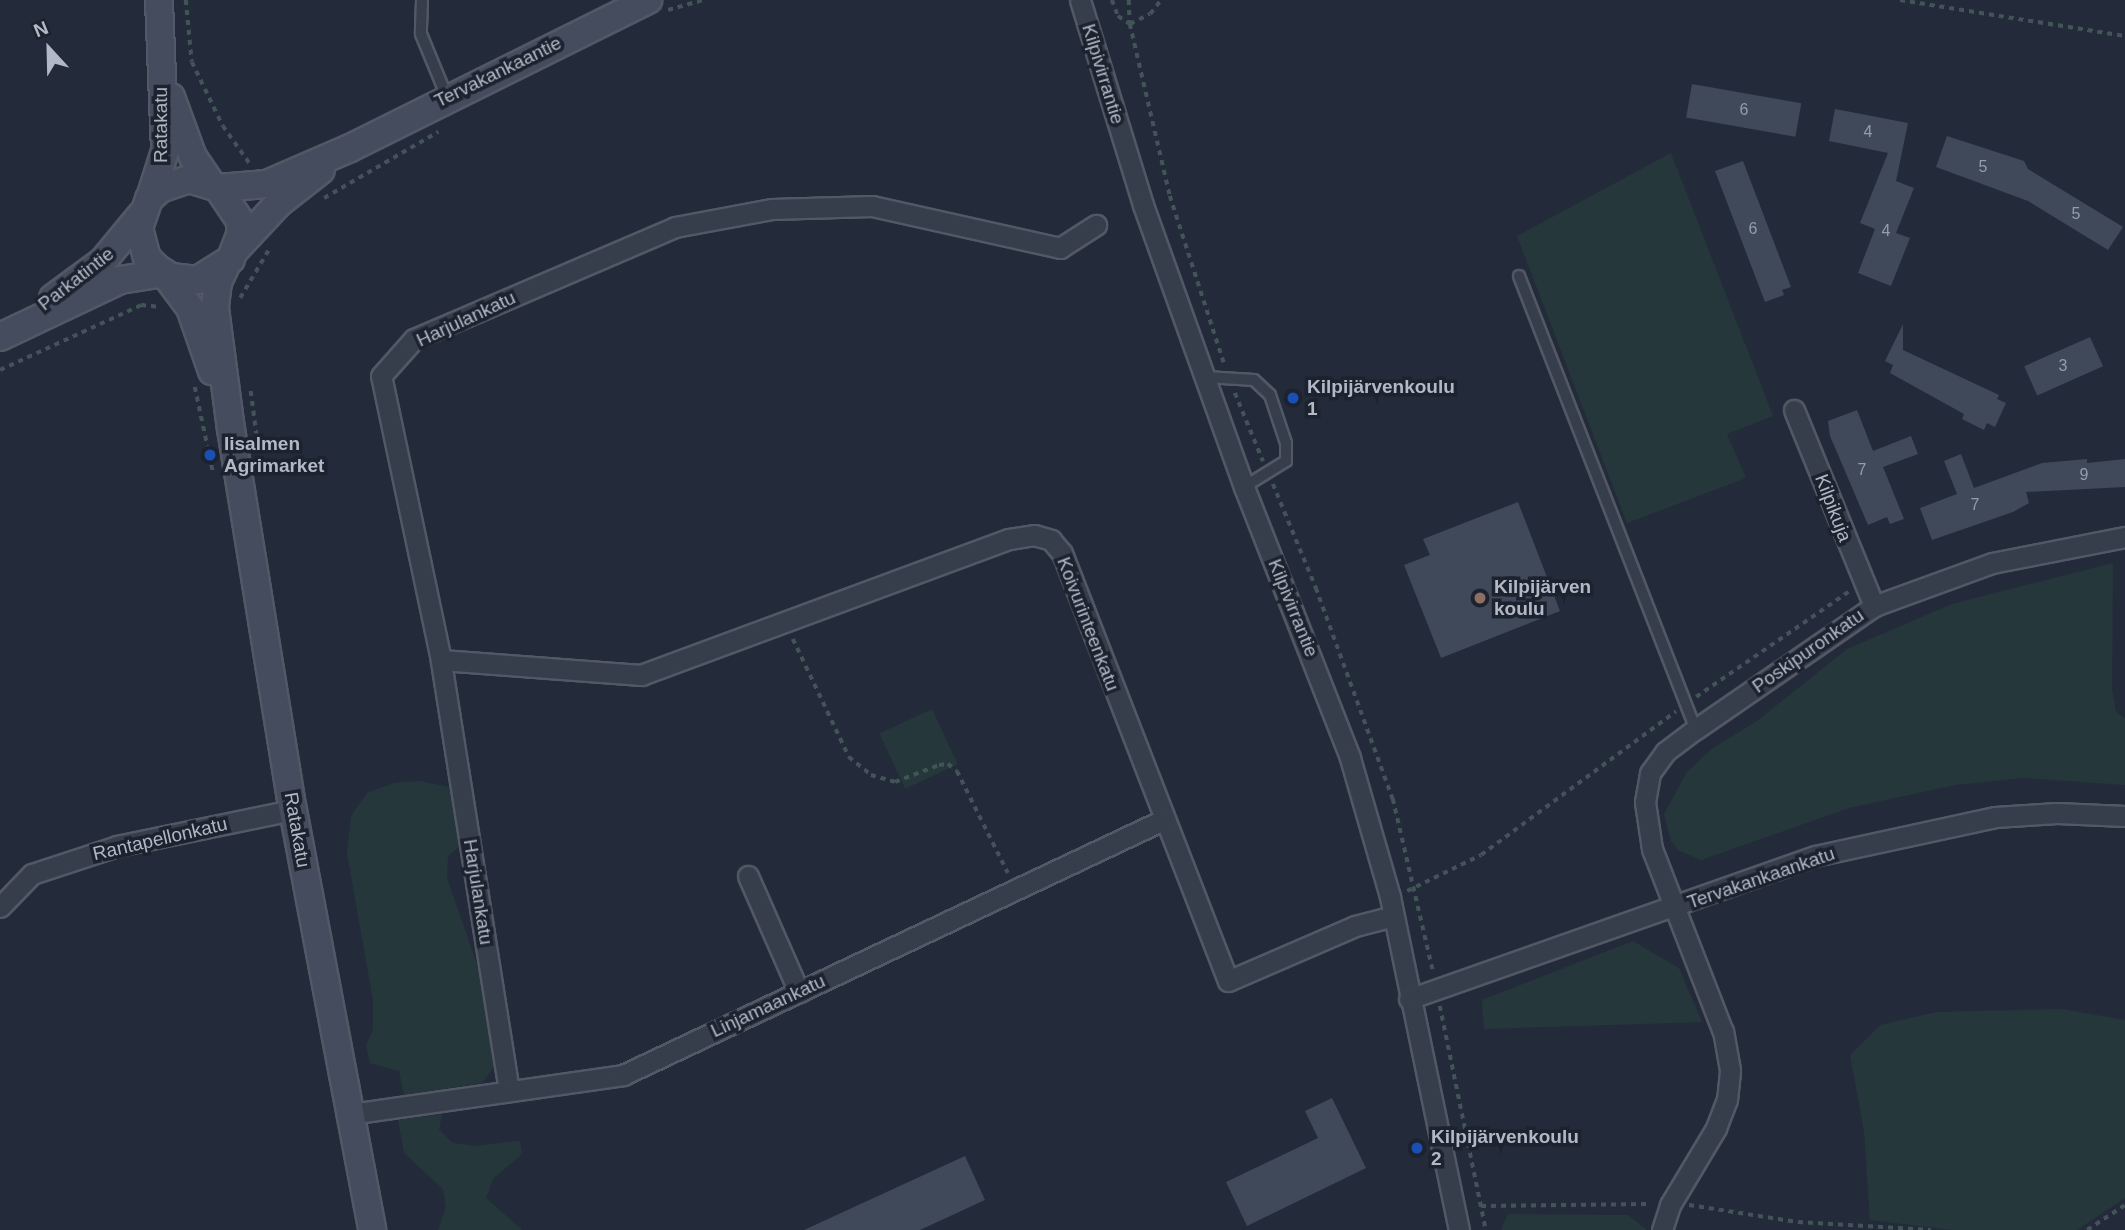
<!DOCTYPE html>
<meta charset="utf-8">
<style>
body{margin:0}
#map{position:relative;width:2125px;height:1230px;overflow:hidden;background:#232b3a;font-family:Arial,sans-serif}
div>[style]{position:absolute}
[style*='--x']{left:calc(var(--x)*1px);top:calc(var(--y)*1px);width:calc(var(--w)*1px);rotate:calc(var(--a)*1deg)}
.green>*{inset:0;background:#25373b;transform-origin:0 0}
.building>*{inset:0;background:#404959;transform-origin:0 0}
.path>*{height:3.5px;margin-top:-1.75px;transform-origin:0;background:repeating-linear-gradient(90deg,#435458 0 5px,transparent 0 10px)}
.roads{filter:drop-shadow(2px 0 #525865) drop-shadow(-2px 0 #525865) drop-shadow(0 2px #525865) drop-shadow(0 -2px #525865)}
.lane>*{height:10px;margin:-5px;padding:0 5px;transform-origin:5px;border-radius:5px;background:#373e4b}
.street>*{height:19px;margin:-9.5px;padding:0 9.5px;transform-origin:9.5px;border-radius:9.5px;background:#373e4b}
.secondary>*{height:26px;margin:-13px;padding:0 13px;transform-origin:13px;border-radius:13px;background:#454c5d}
.dots>*{width:19px;height:19px;translate:-50% -50%;box-sizing:border-box;border:4px solid #1c232f;border-radius:50%}
span{translate:-50% -50%;white-space:nowrap;text-align:center;line-height:1.15;-webkit-text-stroke:7px #1c232f;paint-order:stroke}
.number-label{font-size:16px;color:#969cab}
.number-label span{-webkit-text-stroke-width:0}
.street-label{font-size:19px;color:#b2b8c6}
.poi-label{font-size:19px;color:#b2b8c6;font-weight:700}
.left{translate:0 -50%;text-align:left}
.north{position:absolute;left:14px;top:14px;width:70px;height:70px;-webkit-text-stroke:5px #1c232f;paint-order:stroke;rotate:338deg;font-size:19px;font-weight:700;line-height:28px;text-align:center;color:#b2b8c6}
.north::after{content:'';display:block;margin:auto;width:24px;height:32px;background:#b2b8c6;clip-path:polygon(50% 0,100% 100%,50% 72%,0 100%)}
</style>
<div id="map">
<div class="green">
<i style="clip-path:polygon(1671px 153px,1773px 416px,1727px 434px,1746px 478px,1627px 523px,1517px 236px)"></i>
<i style="clip-path:polygon(2113px 563px,2112px 689px,2116px 712px,2125px 718px,2125px 785px,2023px 778px,1955px 785px,1849px 808px,1701px 860px,1678px 850px,1671px 841px,1664px 814px,1687px 772px,1713px 748px,1757px 721px,1847px 649px,1952px 604px)"></i>
<i style="left:932px;top:709px;width:61px;height:58px;rotate:65deg"></i>
<i style="clip-path:polygon(419px 781px,449px 787px,459px 847px,448px 856px,447px 878px,479px 970px,494px 1067px,482px 1083px,404px 1095px,399px 1071px,370px 1063px,366px 1045px,373px 1030px,373px 1000px,347px 853px,351px 816px,367px 793px,394px 783px)"></i>
<i style="clip-path:polygon(1633px 941px,1679px 968px,1702px 1022px,1484px 1029px,1482px 1000px)"></i>
<i style="clip-path:polygon(2061px 1009px,2125px 1020px,2125px 1198px,2077px 1230px,1953px 1230px,1870px 1220px,1864px 1131px,1850px 1055px,1880px 1025px,1936px 1012px)"></i>
<i style="clip-path:polygon(442px 1114px,439px 1130px,453px 1143px,475px 1146px,520px 1141px,522px 1154px,493px 1179px,486px 1198px,522px 1230px,438px 1230px,446px 1207px,443px 1189px,404px 1153px,398px 1120px)"></i>
<i style="clip-path:polygon(1508px 1214px,1628px 1215px,1647px 1230px,1501px 1230px)"></i>
</div>
<div class="building">
<i style="left:1692px;top:84px;width:111px;height:34px;rotate:10deg"></i>
<i style="clip-path:polygon(1835px 109px,1908px 123px,1896px 181px,1914px 188px,1896px 233px,1910px 238px,1891px 286px,1858px 273px,1875px 229px,1860px 223px,1888px 153px,1829px 141px)"></i>
<i style="clip-path:polygon(1947px 136px,2024px 161px,2028px 169px,2123px 227px,2108px 250px,2028px 201px,1936px 167px)"></i>
<i style="clip-path:polygon(1743px 161px,1791px 287px,1782px 290px,1784px 295px,1765px 302px,1715px 171px)"></i>
<i style="clip-path:polygon(1903px 324px,1903px 350px,1999px 395px,1997px 399px,2006px 403px,1995px 427px,1987px 423px,1984px 430px,1962px 419px,1964px 414px,1890px 373px,1893px 365px,1885px 361px)"></i>
<i style="left:2090px;top:337px;width:32px;height:72px;rotate:66deg"></i>
<i style="clip-path:polygon(1857px 410px,1873px 451px,1911px 436px,1918px 454px,1883px 467px,1904px 519px,1890px 524px,1887px 517px,1868px 525px,1830px 436px,1828px 421px)"></i>
<i style="clip-path:polygon(1961px 454px,1974px 488px,2042px 463px,2087px 459px,2087px 463px,2125px 459px,2125px 487px,2026px 492px,2029px 503px,2013px 512px,1932px 540px,1920px 508px,1957px 494px,1944px 461px)"></i>
<i style="clip-path:polygon(1518px 502px,1560px 611px,1441px 658px,1404px 565px,1430px 555px,1423px 539px)"></i>
<i style="clip-path:polygon(1332px 1098px,1366px 1168px,1247px 1226px,1226px 1182px,1318px 1138px,1305px 1111px)"></i>
<i style="clip-path:polygon(965px 1156px,985px 1200px,920px 1230px,804px 1230px)"></i>
</div>
<div class="path">
<i style="--x:186;--y:0;--w:62;--a:84.5"></i>
<i style="--x:192;--y:62;--w:71;--a:64.2"></i>
<i style="--x:223;--y:126;--w:47;--a:54.6"></i>
<i style="--x:1112;--y:0;--w:17;--a:69"></i>
<i style="--x:1118;--y:16;--w:14;--a:34"></i>
<i style="--x:1130;--y:24;--w:22;--a:-27"></i>
<i style="--x:1150;--y:14;--w:18;--a:-52"></i>
<i style="--x:1129;--y:0;--w:24;--a:88"></i>
<i style="--x:1130;--y:24;--w:177;--a:76.9"></i>
<i style="--x:1170;--y:196;--w:179;--a:72.1"></i>
<i style="--x:1900;--y:0;--w:228;--a:9.1"></i>
<i style="--x:668;--y:10;--w:36;--a:-16"></i>
<i style="--x:324;--y:198;--w:132;--a:-30.1"></i>
<i style="--x:240;--y:298;--w:55;--a:-59.2"></i>
<i style="--x:0;--y:370;--w:155;--a:-24.7"></i>
<i style="--x:141;--y:305;--w:20;--a:6"></i>
<i style="--x:195;--y:387;--w:87;--a:78"></i>
<i style="--x:251;--y:391;--w:47;--a:82.7"></i>
<i style="--x:1235;--y:393;--w:74;--a:67.6"></i>
<i style="--x:1273;--y:484;--w:113;--a:67.5"></i>
<i style="--x:1316;--y:588;--w:225;--a:70"></i>
<i style="--x:1393;--y:799;--w:177;--a:76.9"></i>
<i style="--x:793;--y:639;--w:131;--a:64.6"></i>
<i style="--x:849;--y:757;--w:28;--a:39"></i>
<i style="--x:871;--y:775;--w:25;--a:16"></i>
<i style="--x:895;--y:782;--w:47;--a:-21.1"></i>
<i style="--x:939;--y:765;--w:9;--a:-6"></i>
<i style="--x:948;--y:764;--w:11;--a:38"></i>
<i style="--x:957;--y:771;--w:114;--a:63.4"></i>
<i style="--x:1696;--y:697;--w:185;--a:-34.6"></i>
<i style="--x:1407;--y:891;--w:82;--a:-25.9"></i>
<i style="--x:1481;--y:855;--w:242;--a:-36.4"></i>
<i style="--x:1440;--y:1006;--w:229;--a:78.4"></i>
<i style="--x:1689;--y:1205;--w:110;--a:8.9"></i>
<i style="--x:1798;--y:1222;--w:133;--a:3.4"></i>
<i style="--x:1481;--y:1206;--w:169;--a:-0.7"></i>
<i style="--x:2087;--y:1230;--w:45;--a:-33.3"></i>
</div>
<div class="roads">
<div class="lane">
<i style="--x:422;--y:0;--w:34;--a:92"></i>
<i style="--x:421;--y:34;--w:68;--a:67.6"></i>
<i style="--x:1519;--y:276;--w:486;--a:68.7"></i>
<i style="--x:1206;--y:377;--w:48;--a:3.6"></i>
<i style="--x:1254;--y:380;--w:22;--a:43"></i>
<i style="--x:1270;--y:395;--w:51;--a:71.6"></i>
<i style="--x:1286;--y:443;--w:18;--a:90"></i>
<i style="--x:1286;--y:461;--w:49;--a:148.2"></i>
</div>
<div class="street">
<i style="--x:1080;--y:0;--w:214;--a:72.9"></i>
<i style="--x:1143;--y:205;--w:300;--a:70.3"></i>
<i style="--x:1244;--y:487;--w:291;--a:68.6"></i>
<i style="--x:1350;--y:758;--w:145;--a:73.9"></i>
<i style="--x:1390;--y:897;--w:340;--a:78.3"></i>
<i style="--x:1794;--y:410;--w:212;--a:67.8"></i>
<i style="--x:441;--y:660;--w:201;--a:4.3"></i>
<i style="--x:641;--y:675;--w:392;--a:-20.3"></i>
<i style="--x:1009;--y:539;--w:25;--a:-9"></i>
<i style="--x:1034;--y:535;--w:18;--a:16"></i>
<i style="--x:1051;--y:540;--w:17;--a:50"></i>
<i style="--x:1062;--y:553;--w:459;--a:68.8"></i>
<i style="--x:1228;--y:981;--w:138;--a:-23.4"></i>
<i style="--x:1355;--y:926;--w:40;--a:-14.4"></i>
<i style="--x:748;--y:876;--w:127;--a:66.3"></i>
<i style="--x:0;--y:907;--w:46;--a:-45.9"></i>
<i style="--x:32;--y:874;--w:89;--a:-18.2"></i>
<i style="--x:117;--y:846;--w:180;--a:-11.6"></i>
<i style="--x:1409;--y:999;--w:430;--a:-19.4"></i>
<i style="--x:1815;--y:856;--w:184;--a:-12.2"></i>
<i style="--x:1995;--y:817;--w:62;--a:-3.7"></i>
<i style="--x:2057;--y:813;--w:68;--a:2.5"></i>
<i style="--x:509;--y:1091;--w:436;--a:-99"></i>
<i style="--x:441;--y:660;--w:290;--a:-101.9"></i>
<i style="--x:381;--y:376;--w:50;--a:-48.3"></i>
<i style="--x:414;--y:339;--w:284;--a:-23.2"></i>
<i style="--x:675;--y:227;--w:99;--a:-10.5"></i>
<i style="--x:772;--y:209;--w:100;--a:-1.7"></i>
<i style="--x:872;--y:206;--w:193;--a:12.6"></i>
<i style="--x:1060;--y:248;--w:43;--a:-32.6"></i>
<i style="--x:350;--y:1114;--w:276;--a:-8.1"></i>
<i style="--x:623;--y:1075;--w:597;--a:-25.28"></i>
<i style="--x:1662;--y:1230;--w:26;--a:-72"></i>
<i style="--x:1670;--y:1205;--w:90;--a:-59.1"></i>
<i style="--x:1716;--y:1128;--w:30;--a:-69"></i>
<i style="--x:1727;--y:1100;--w:30;--a:-84"></i>
<i style="--x:1730;--y:1070;--w:39;--a:-100"></i>
<i style="--x:1723;--y:1032;--w:196;--a:-111.2"></i>
<i style="--x:1652;--y:849;--w:48;--a:-98.5"></i>
<i style="--x:1645;--y:802;--w:29;--a:-80"></i>
<i style="--x:1650;--y:773;--w:26;--a:-54"></i>
<i style="--x:1665;--y:752;--w:39;--a:-37"></i>
<i style="--x:1696;--y:729;--w:216;--a:-34.6"></i>
<i style="--x:1874;--y:606;--w:126;--a:-20"></i>
<i style="--x:1992;--y:563;--w:136;--a:-11.1"></i>
</div>
<div class="secondary">
<i style="--x:171;--y:97;--w:64;--a:69.9"></i>
<i style="--x:193;--y:157;--w:32;--a:56"></i>
<i style="--x:218;--y:188;--w:40;--a:56"></i>
<i style="--x:240;--y:221;--w:14;--a:90"></i>
<i style="--x:240;--y:235;--w:26;--a:111"></i>
<i style="--x:231;--y:259;--w:40;--a:148"></i>
<i style="--x:197;--y:280;--w:26;--a:-173"></i>
<i style="--x:171;--y:277;--w:15;--a:-148"></i>
<i style="--x:158;--y:269;--w:16;--a:-135"></i>
<i style="--x:147;--y:258;--w:31;--a:-105"></i>
<i style="--x:139;--y:228;--w:31;--a:-71"></i>
<i style="--x:149;--y:199;--w:15;--a:-42"></i>
<i style="--x:160;--y:189;--w:31;--a:-19"></i>
<i style="--x:189;--y:179;--w:30;--a:17"></i>
<i style="--x:218;--y:188;--w:49;--a:-4.7"></i>
<i style="--x:267;--y:184;--w:90;--a:-23.4"></i>
<i style="--x:350;--y:148;--w:333;--a:-26.4"></i>
<i style="--x:150;--y:198;--w:49;--a:-72.3"></i>
<i style="--x:165;--y:151;--w:151;--a:-92.3"></i>
<i style="--x:237;--y:248;--w:62;--a:-47"></i>
<i style="--x:279;--y:203;--w:53;--a:-38.2"></i>
<i style="--x:226;--y:265;--w:19;--a:115"></i>
<i style="--x:218;--y:282;--w:26;--a:97"></i>
<i style="--x:215;--y:308;--w:122;--a:82.5"></i>
<i style="--x:231;--y:429;--w:386;--a:80.8"></i>
<i style="--x:293;--y:810;--w:427;--a:79.3"></i>
<i style="--x:53;--y:298;--w:62;--a:-36.5"></i>
<i style="--x:103;--y:261;--w:60;--a:-50.4"></i>
<i style="--x:0;--y:337;--w:133;--a:-25.4"></i>
<i style="--x:120;--y:280;--w:45;--a:-9"></i>
<i style="--x:164;--y:273;--w:44;--a:53.4"></i>
<i style="--x:190;--y:308;--w:67;--a:70.8"></i>
</div>
</div>
<div class="dots">
<i style="left:1293px;top:398px;background:#1a4fb4"></i>
<i style="left:210px;top:455px;background:#1a4fb4"></i>
<i style="left:1480px;top:598px;background:#8d6e63"></i>
<i style="left:1417px;top:1148px;background:#1a4fb4"></i>
</div>
<div class="number-label">
<span style="left:1744px;top:110px">6</span>
<span style="left:1868px;top:132px">4</span>
<span style="left:1983px;top:167px">5</span>
<span style="left:2076px;top:214px">5</span>
<span style="left:1753px;top:229px">6</span>
<span style="left:1886px;top:231px">4</span>
<span style="left:2063px;top:366px">3</span>
<span style="left:1862px;top:470px">7</span>
<span style="left:2084px;top:475px">9</span>
<span style="left:1975px;top:505px">7</span>
</div>
<div class="street-label">
<span style="left:498px;top:72px;rotate:-26deg">Tervakankaantie</span>
<span style="left:1103px;top:74px;rotate:73deg">Kilpivirrantie</span>
<span style="left:161px;top:125px;rotate:-90deg">Ratakatu</span>
<span style="left:76px;top:279px;rotate:-38deg">Parkatintie</span>
<span style="left:466px;top:319px;rotate:-25deg">Harjulankatu</span>
<span style="left:1833px;top:508px;rotate:69deg">Kilpikuja</span>
<span style="left:1293px;top:608px;rotate:68deg">Kilpivirrantie</span>
<span style="left:1088px;top:624px;rotate:69deg">Koivurinteenkatu</span>
<span style="left:1808px;top:651px;rotate:-35deg">Poskipuronkatu</span>
<span style="left:297px;top:830px;rotate:80deg">Ratakatu</span>
<span style="left:160px;top:839px;rotate:-13deg">Rantapellonkatu</span>
<span style="left:1761px;top:878px;rotate:-19deg">Tervakankaankatu</span>
<span style="left:478px;top:892px;rotate:81deg">Harjulankatu</span>
<span style="left:768px;top:1006px;rotate:-25deg">Linjamaankatu</span>
</div>
<div class="poi-label">
<span class="left" style="left:1307px;top:398px">Kilpijärvenkoulu<br>1</span>
<span class="left" style="left:224px;top:455px">Iisalmen<br>Agrimarket</span>
<span class="left" style="left:1494px;top:598px">Kilpijärven<br>koulu</span>
<span class="left" style="left:1431px;top:1148px">Kilpijärvenkoulu<br>2</span>
</div>
<div class="north">N</div>
</div>
